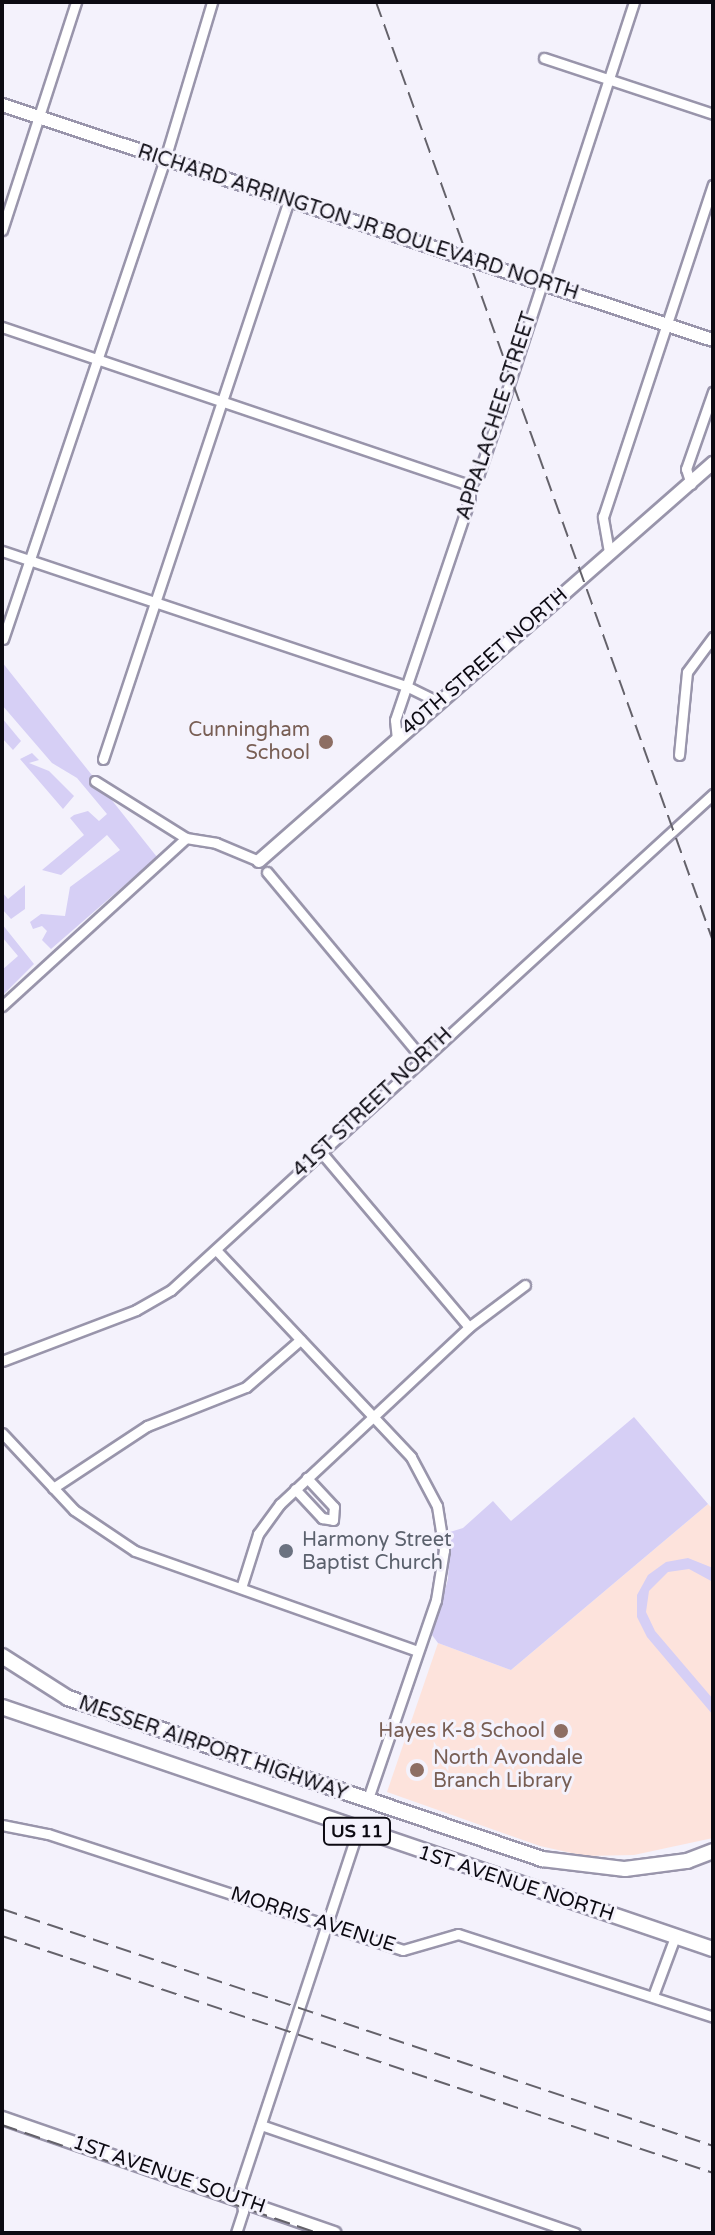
<!DOCTYPE html>
<style>
body{margin:0}
#map{position:relative;width:715px;height:2235px;overflow:hidden;background:#f4f2fc;font-family:"Varela Round",sans-serif}
div>[style]{position:absolute}
[style*='--x']{left:calc(var(--x)*1px);top:calc(var(--y)*1px);width:calc(var(--w)*1px);rotate:calc(var(--a)*1deg)}
.education>*{inset:0;background:#fde3dc}
.green>*{inset:0;background:#d6cff5}
.roads{filter:drop-shadow(2px 0 #9995ab) drop-shadow(-2px 0 #9995ab) drop-shadow(0 2px #9995ab) drop-shadow(0 -2px #9995ab)}
.minor>*{height:9px;margin:-4.5px;padding:0 4.5px;transform-origin:4.5px;border-radius:4.5px;background:#fff}
.tertiary>*{height:12px;margin:-6px;padding:0 6px;transform-origin:6px;border-radius:6px;background:#fff}
.secondary>*{height:14px;margin:-7px;padding:0 7px;transform-origin:7px;border-radius:7px;background:#fff}
.primary>*{height:14px;margin:-7px;padding:0 7px;transform-origin:7px;border-radius:7px;background:#fff}
.rail>*{height:2px;margin-top:-1px;transform-origin:0;background:repeating-linear-gradient(90deg,#64626a 0 16px,transparent 0 24px)}
.dots>*{width:22px;height:22px;translate:-50% -50%;box-sizing:border-box;border:4px solid #f4f2fc;border-radius:50%}
span{translate:-50% -50%;white-space:nowrap;text-align:center;line-height:1.15;-webkit-text-stroke:6px #f4f2fc;paint-order:stroke}
.shield-label span{padding:2px 6px;background:#f4f2fc;border:2px solid;border-radius:6px;-webkit-text-stroke-width:0}
.shield-label{font-size:18px;color:#0c0a12;font-weight:700}
.street-label{font-size:20px;color:#0c0a12}
.education-label{font-size:20px;color:#785e54}
.right{translate:-100% -50%;text-align:right}
.left{translate:0 -50%;text-align:left}
.worship-label{font-size:20px;color:#5b616d}
.frame{position:absolute;inset:0;border:4px solid #0c0a12;pointer-events:none}
</style>
<div id="map">
<div class="education">
<i style="clip-path:polygon(708px 1504px,713px 1509px,713px 1838px,634px 1855px,585px 1856px,540px 1846px,387px 1792px,438px 1643px,511px 1670px)"></i>
</div>
<div class="green">
<i style="clip-path:polygon(2px 662px,157px 857px,51px 949px,42px 940px,47px 931px,42px 926px,33px 929px,30px 922px,41px 914px,65px 916px,70px 887px,120px 850px,107px 835px,61px 875px,42px 870px,84px 835px,70px 818px,74px 815px,88px 811px,99px 821px,107px 814px,77px 778px,52px 763px,2px 705px)"></i>
<i style="clip-path:polygon(2px 718px,21px 741px,13px 750px,2px 738px)"></i>
<i style="clip-path:polygon(32px 753px,39px 760px,29px 763px,49px 771px,74px 796px,63px 809px,20px 759px)"></i>
<i style="clip-path:polygon(25px 885px,25px 909px,11px 919px,2px 909px,2px 892px,8px 899px)"></i>
<i style="clip-path:polygon(2px 924px,34px 964px,2px 996px,2px 970px,18px 956px,2px 937px)"></i>
<i style="clip-path:polygon(634px 1417px,708px 1504px,511px 1670px,438px 1643px,432px 1635px,448px 1579px,450px 1532px,463px 1528px,493px 1501px,511px 1521px)"></i>
<i style="clip-path:polygon(688px 1558px,713px 1568px,713px 1582px,689px 1569px,668px 1572px,649px 1591px,646px 1612px,655px 1631px,713px 1699px,713px 1715px,647px 1637px,637px 1617px,637px 1595px,648px 1575px,666px 1562px)"></i>
</div>
<div class="roads">
<div class="minor">
<i style="--x:544;--y:58;--w:178;--a:18.3"></i>
<i style="--x:2;--y:230;--w:240;--a:-72"></i>
<i style="--x:2;--y:327;--w:494;--a:18.7"></i>
<i style="--x:691;--y:484;--w:16;--a:-108"></i>
<i style="--x:686;--y:469;--w:82;--a:-70.7"></i>
<i style="--x:2;--y:551;--w:426;--a:18.5"></i>
<i style="--x:406;--y:686;--w:37;--a:26"></i>
<i style="--x:609;--y:552;--w:36;--a:-100"></i>
<i style="--x:603;--y:517;--w:350;--a:-71.7"></i>
<i style="--x:3;--y:639;--w:507;--a:-71.35"></i>
<i style="--x:165;--y:159;--w:164;--a:-73.3"></i>
<i style="--x:397;--y:739;--w:19;--a:-96"></i>
<i style="--x:395;--y:720;--w:234;--a:-71.3"></i>
<i style="--x:470;--y:498;--w:13;--a:-90"></i>
<i style="--x:470;--y:485;--w:15;--a:-53"></i>
<i style="--x:479;--y:473;--w:65;--a:-71"></i>
<i style="--x:500;--y:412;--w:431;--a:-71.9"></i>
<i style="--x:679;--y:755;--w:83;--a:-84.5"></i>
<i style="--x:687;--y:672;--w:44;--a:-53.4"></i>
<i style="--x:103;--y:759;--w:589;--a:-71.6"></i>
<i style="--x:95;--y:781;--w:107;--a:32.1"></i>
<i style="--x:186;--y:838;--w:30;--a:9"></i>
<i style="--x:216;--y:843;--w:47;--a:22.7"></i>
<i style="--x:267;--y:872;--w:241;--a:50.2"></i>
<i style="--x:2;--y:1006;--w:249;--a:-42.4"></i>
<i style="--x:321;--y:1152;--w:229;--a:49.8"></i>
<i style="--x:217;--y:1251;--w:283;--a:46.7"></i>
<i style="--x:411;--y:1457;--w:55;--a:62"></i>
<i style="--x:437;--y:1506;--w:45;--a:81"></i>
<i style="--x:444;--y:1550;--w:51;--a:99.1"></i>
<i style="--x:436;--y:1600;--w:213;--a:108.9"></i>
<i style="--x:2;--y:1361;--w:143;--a:-20.8"></i>
<i style="--x:136;--y:1310;--w:40;--a:-29.7"></i>
<i style="--x:171;--y:1290;--w:735;--a:-42.46"></i>
<i style="--x:2;--y:1433;--w:105;--a:46.9"></i>
<i style="--x:74;--y:1510;--w:73;--a:33.9"></i>
<i style="--x:135;--y:1551;--w:299;--a:19.5"></i>
<i style="--x:53;--y:1488;--w:113;--a:-33.4"></i>
<i style="--x:147;--y:1426;--w:106;--a:-21.5"></i>
<i style="--x:246;--y:1387;--w:72;--a:-41"></i>
<i style="--x:295;--y:1489;--w:40;--a:47"></i>
<i style="--x:322;--y:1518;--w:11;--a:10"></i>
<i style="--x:333;--y:1520;--w:13;--a:-86"></i>
<i style="--x:334;--y:1507;--w:40;--a:-133"></i>
<i style="--x:241;--y:1588;--w:57;--a:-72.5"></i>
<i style="--x:258;--y:1534;--w:37;--a:-54"></i>
<i style="--x:280;--y:1504;--w:259;--a:-43.1"></i>
<i style="--x:469;--y:1327;--w:70;--a:-36.9"></i>
<i style="--x:2;--y:1825;--w:47;--a:11.1"></i>
<i style="--x:48;--y:1834;--w:373;--a:18.1"></i>
<i style="--x:403;--y:1950;--w:57;--a:-16.2"></i>
<i style="--x:458;--y:1934;--w:268;--a:18"></i>
<i style="--x:653;--y:1996;--w:63;--a:-69.6"></i>
<i style="--x:261;--y:2125;--w:332;--a:19"></i>
<i style="--x:236;--y:2233;--w:23;--a:-72"></i>
<i style="--x:243;--y:2211;--w:24;--a:-97"></i>
<i style="--x:240;--y:2187;--w:375;--a:-71.7"></i>
</div>
<div class="tertiary">
<i style="--x:2;--y:105;--w:749;--a:18.29"></i>
<i style="--x:259;--y:861;--w:604;--a:-41.24"></i>
<i style="--x:2;--y:2118;--w:352;--a:19.1"></i>
</div>
<div class="secondary">
<i style="--x:2;--y:1656;--w:78;--a:32.5"></i>
<i style="--x:68;--y:1698;--w:501;--a:18.76"></i>
<i style="--x:542;--y:1859;--w:84;--a:6.9"></i>
<i style="--x:625;--y:1869;--w:63;--a:-7.4"></i>
<i style="--x:687;--y:1861;--w:28;--a:-21"></i>
</div>
<div class="primary">
<i style="--x:2;--y:1707;--w:751;--a:18.8"></i>
</div>
</div>
<div class="rail">
<i style="--x:376;--y:2;--w:998;--a:70.26"></i>
<i style="--x:2;--y:1909;--w:749;--a:18.43"></i>
<i style="--x:2;--y:1936;--w:749;--a:18.43"></i>
<i style="--x:2;--y:2125;--w:334;--a:18.9"></i>
</div>
<div class="dots">
<i style="left:326px;top:742px;background:#8d6e63"></i>
<i style="left:286px;top:1551px;background:#6b7280"></i>
<i style="left:561px;top:1731px;background:#8d6e63"></i>
<i style="left:417px;top:1770px;background:#8d6e63"></i>
</div>
<div class="shield-label">
<span style="left:357px;top:1831px">US 11</span>
</div>
<div class="street-label">
<span style="left:358px;top:223px;rotate:18deg">RICHARD ARRINGTON JR BOULEVARD NORTH</span>
<span style="left:497px;top:416px;rotate:-72deg">APPALACHEE STREET</span>
<span style="left:485px;top:662px;rotate:-41deg">40TH STREET NORTH</span>
<span style="left:373px;top:1103px;rotate:-43deg">41ST STREET NORTH</span>
<span style="left:213px;top:1749px;rotate:19deg">MESSER AIRPORT HIGHWAY</span>
<span style="left:516px;top:1884px;rotate:18deg">1ST AVENUE NORTH</span>
<span style="left:313px;top:1920px;rotate:18deg">MORRIS AVENUE</span>
<span style="left:169px;top:2175px;rotate:19deg">1ST AVENUE SOUTH</span>
</div>
<div class="education-label">
<span class="right" style="left:310px;top:742px">Cunningham<br>School</span>
<span class="right" style="left:545px;top:1731px">Hayes K-8 School</span>
<span class="left" style="left:433px;top:1770px">North Avondale<br>Branch Library</span>
</div>
<div class="worship-label">
<span class="left" style="left:302px;top:1552px">Harmony Street<br>Baptist Church</span>
</div>
<div class="frame"></div>
</div>
